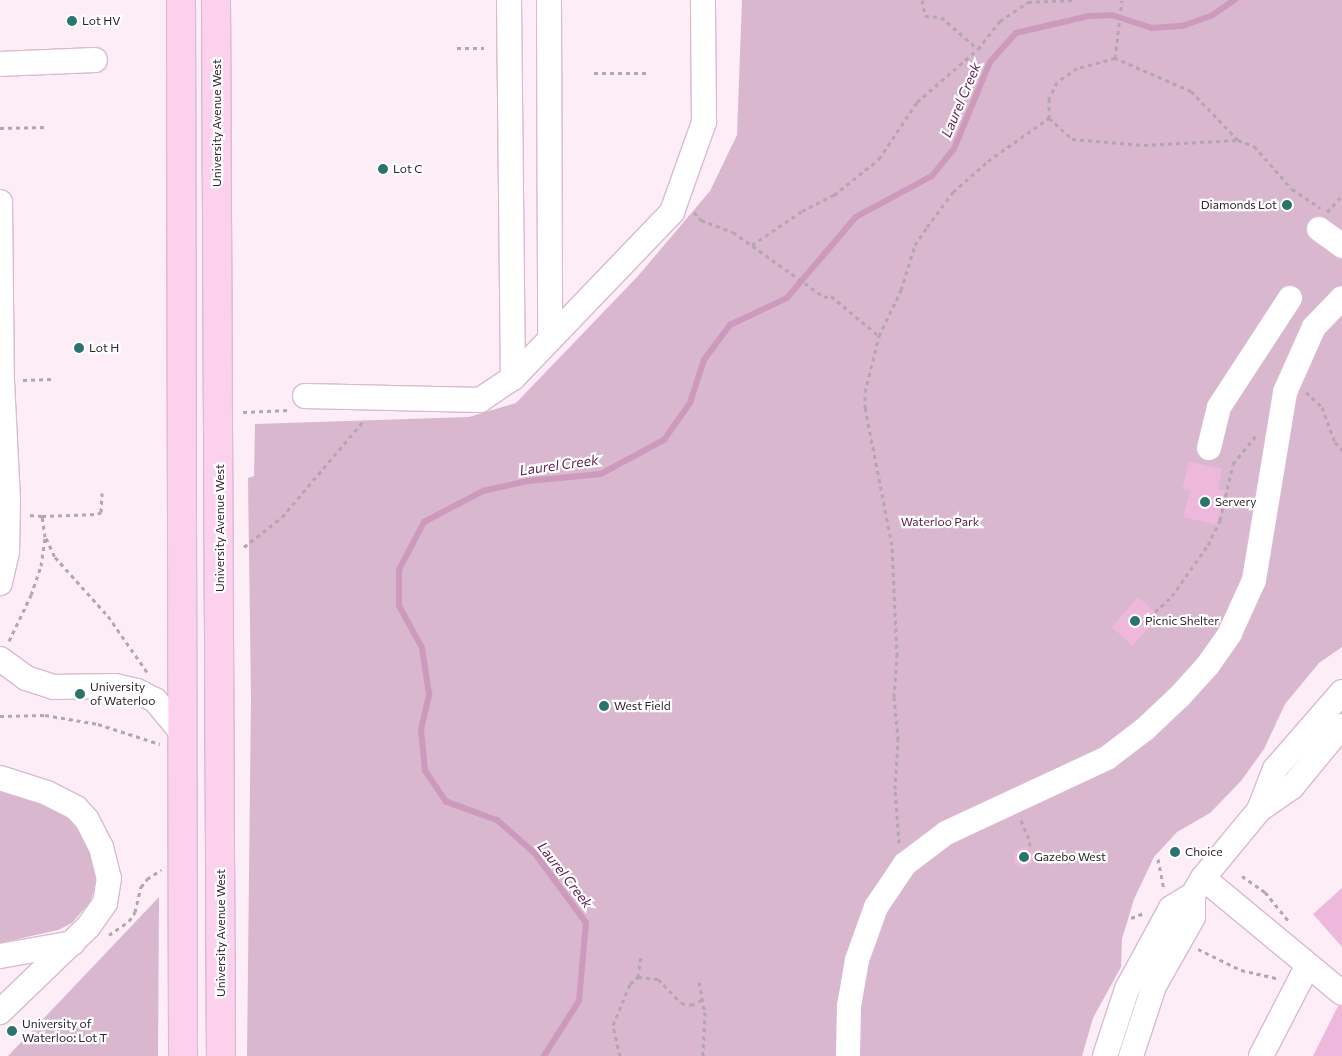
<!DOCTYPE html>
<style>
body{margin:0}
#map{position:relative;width:1342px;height:1056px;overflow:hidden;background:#fcedf7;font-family:Commissioner,sans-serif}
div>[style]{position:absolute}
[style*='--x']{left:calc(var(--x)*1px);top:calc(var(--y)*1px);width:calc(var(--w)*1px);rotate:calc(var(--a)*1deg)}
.green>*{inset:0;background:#d9b7ce}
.stream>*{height:5.5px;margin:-2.75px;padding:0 2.75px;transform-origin:2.75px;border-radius:2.75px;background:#cd99bd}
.building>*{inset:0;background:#eeb8dd;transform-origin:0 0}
.path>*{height:3px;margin-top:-1.5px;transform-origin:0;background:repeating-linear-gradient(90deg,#b4a6af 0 4px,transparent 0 8px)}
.roads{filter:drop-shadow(1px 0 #dbbad0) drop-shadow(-1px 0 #dbbad0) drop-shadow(0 1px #dbbad0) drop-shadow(0 -1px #dbbad0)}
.minor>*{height:24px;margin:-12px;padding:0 12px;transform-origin:12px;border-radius:12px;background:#fff}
.major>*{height:28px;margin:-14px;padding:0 14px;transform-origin:14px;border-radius:14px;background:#fbd1ee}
.dots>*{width:14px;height:14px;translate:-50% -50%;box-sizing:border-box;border:2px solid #fff;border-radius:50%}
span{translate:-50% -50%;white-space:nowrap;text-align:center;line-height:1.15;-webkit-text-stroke:4.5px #fff;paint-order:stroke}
.poi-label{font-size:12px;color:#31242d}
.left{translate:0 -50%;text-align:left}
.right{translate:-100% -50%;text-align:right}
.street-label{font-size:12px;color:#31242d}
.park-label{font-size:12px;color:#581b4a}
.water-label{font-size:14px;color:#652755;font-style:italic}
</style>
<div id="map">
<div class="green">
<i style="clip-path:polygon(742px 0,1342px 0,1342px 647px,1319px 663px,1285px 704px,1264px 749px,1241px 781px,1210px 813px,1177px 832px,1154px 857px,1134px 899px,1122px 939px,1121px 967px,1093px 1018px,1082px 1056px,247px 1056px,251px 698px,248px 478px,254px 476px,255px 424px,469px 417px,516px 403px,638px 276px,710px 191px,737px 135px)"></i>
<i style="clip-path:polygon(0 786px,42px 799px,83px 827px,99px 876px,90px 902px,72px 923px,58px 930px,0 943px)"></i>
<i style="clip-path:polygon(159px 897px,158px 1056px,8px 1056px)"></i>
</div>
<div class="stream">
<i style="--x:544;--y:1056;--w:65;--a:-57.5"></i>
<i style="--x:579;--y:1001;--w:78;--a:-84.9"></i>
<i style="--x:586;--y:923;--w:86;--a:-126.5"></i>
<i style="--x:535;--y:854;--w:50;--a:-138.3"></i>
<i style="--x:498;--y:821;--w:55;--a:-159.9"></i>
<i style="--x:446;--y:802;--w:37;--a:-124"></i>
<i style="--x:425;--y:771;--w:41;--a:-95.6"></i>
<i style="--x:421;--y:730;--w:37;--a:-77"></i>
<i style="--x:429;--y:694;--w:47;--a:-98.7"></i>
<i style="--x:422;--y:648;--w:48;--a:-118.7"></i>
<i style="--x:399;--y:606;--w:36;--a:-90"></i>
<i style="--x:399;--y:570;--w:54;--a:-62.5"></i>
<i style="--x:424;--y:522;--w:67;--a:-27.7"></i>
<i style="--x:483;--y:491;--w:46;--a:-12.5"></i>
<i style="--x:528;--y:481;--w:73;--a:-5.5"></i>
<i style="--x:601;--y:474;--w:72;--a:-28.4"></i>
<i style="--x:664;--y:440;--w:45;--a:-54.9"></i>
<i style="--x:690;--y:403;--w:45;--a:-72"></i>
<i style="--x:704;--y:360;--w:44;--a:-53.4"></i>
<i style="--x:730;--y:325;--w:63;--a:-25.3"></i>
<i style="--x:787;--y:298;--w:106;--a:-49.6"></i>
<i style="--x:856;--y:217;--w:86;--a:-28.3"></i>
<i style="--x:932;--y:176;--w:35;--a:-51"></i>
<i style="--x:954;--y:149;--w:94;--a:-67.5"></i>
<i style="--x:990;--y:62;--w:39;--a:-48"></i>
<i style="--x:1016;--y:33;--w:75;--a:-13.1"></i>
<i style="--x:1089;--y:16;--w:23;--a:-2"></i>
<i style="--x:1112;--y:15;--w:42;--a:18"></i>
<i style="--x:1152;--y:28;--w:31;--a:-4"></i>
<i style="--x:1183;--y:26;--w:30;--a:-20"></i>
<i style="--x:1211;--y:16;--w:29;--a:-34"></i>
</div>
<div class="building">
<i style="clip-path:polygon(1189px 461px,1222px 469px,1218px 489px,1225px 491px,1217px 525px,1183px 517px,1190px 491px,1182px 489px)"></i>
<i style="left:1138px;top:597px;width:28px;height:40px;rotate:41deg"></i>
<i style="clip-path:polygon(1025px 847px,1033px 853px,1032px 863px,1023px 868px,1014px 862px,1015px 851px)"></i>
<i style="clip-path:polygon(1342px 888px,1342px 947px,1313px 914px)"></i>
<i style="clip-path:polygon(1338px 1006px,1342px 1006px,1342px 1056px,1313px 1056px)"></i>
</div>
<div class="path">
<i style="--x:922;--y:0;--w:16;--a:79"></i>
<i style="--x:925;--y:16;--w:16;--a:4"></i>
<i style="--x:941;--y:17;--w:49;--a:40.9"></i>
<i style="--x:457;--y:48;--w:27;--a:0"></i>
<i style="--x:1115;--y:58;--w:58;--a:-83.1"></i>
<i style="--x:594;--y:73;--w:52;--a:0"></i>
<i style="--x:0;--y:128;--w:48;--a:-1.2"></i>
<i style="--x:1238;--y:140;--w:68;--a:-133.8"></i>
<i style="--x:1191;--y:91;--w:83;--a:-156.5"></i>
<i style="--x:1115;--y:58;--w:39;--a:165"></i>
<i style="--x:1077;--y:68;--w:24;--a:145"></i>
<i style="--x:1057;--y:82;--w:19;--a:115"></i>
<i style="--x:1049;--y:99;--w:19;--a:90"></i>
<i style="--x:1049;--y:118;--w:31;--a:42"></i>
<i style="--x:1072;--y:139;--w:72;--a:4.8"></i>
<i style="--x:1144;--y:145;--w:94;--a:-3"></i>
<i style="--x:1238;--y:140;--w:17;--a:21"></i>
<i style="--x:1254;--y:146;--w:57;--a:48.5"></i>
<i style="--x:1292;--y:189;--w:34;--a:34"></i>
<i style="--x:694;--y:212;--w:11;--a:49"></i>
<i style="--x:701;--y:220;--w:34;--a:21"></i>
<i style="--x:733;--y:232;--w:112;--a:35.5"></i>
<i style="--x:824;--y:297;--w:7;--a:-8"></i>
<i style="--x:831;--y:296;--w:62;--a:39.8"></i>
<i style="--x:1327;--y:212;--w:22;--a:-47"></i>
<i style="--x:752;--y:245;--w:60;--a:-34.2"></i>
<i style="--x:802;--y:211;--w:36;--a:-27"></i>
<i style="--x:834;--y:195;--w:58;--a:-38.7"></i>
<i style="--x:879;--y:159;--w:69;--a:-56.3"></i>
<i style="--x:917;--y:102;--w:81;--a:-41"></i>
<i style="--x:978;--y:49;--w:36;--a:-52"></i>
<i style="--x:1000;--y:21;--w:34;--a:-34"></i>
<i style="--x:1028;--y:2;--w:45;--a:-2.5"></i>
<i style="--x:23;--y:380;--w:29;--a:-2"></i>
<i style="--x:1306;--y:392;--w:22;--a:43"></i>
<i style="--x:1322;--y:407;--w:37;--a:70"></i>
<i style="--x:1335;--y:442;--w:11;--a:49"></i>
<i style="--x:243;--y:412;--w:47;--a:-2.4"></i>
<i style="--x:42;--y:516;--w:56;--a:-2"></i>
<i style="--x:98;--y:514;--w:4;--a:-34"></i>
<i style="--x:101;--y:512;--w:19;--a:-87"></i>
<i style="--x:46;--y:538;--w:21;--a:65"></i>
<i style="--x:55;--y:557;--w:79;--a:48.1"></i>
<i style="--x:108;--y:616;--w:68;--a:55.1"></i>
<i style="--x:244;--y:547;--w:48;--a:-38.3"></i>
<i style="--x:282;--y:517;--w:128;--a:-49.7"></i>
<i style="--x:1155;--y:612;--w:23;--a:-43"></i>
<i style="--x:1172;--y:596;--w:62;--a:-54.8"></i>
<i style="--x:1208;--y:545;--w:28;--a:-64"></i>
<i style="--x:1220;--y:520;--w:57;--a:-76.9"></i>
<i style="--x:1233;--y:464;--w:36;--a:-51"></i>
<i style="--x:9;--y:641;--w:51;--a:-64.4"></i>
<i style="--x:31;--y:595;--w:31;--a:-71"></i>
<i style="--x:41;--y:566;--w:29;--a:-82"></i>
<i style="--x:45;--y:537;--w:21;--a:-98"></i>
<i style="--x:42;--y:516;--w:14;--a:-176"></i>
<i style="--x:0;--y:716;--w:45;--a:-1.3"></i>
<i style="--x:45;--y:715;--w:54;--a:9.6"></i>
<i style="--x:98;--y:724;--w:65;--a:17.9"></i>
<i style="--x:1021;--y:820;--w:24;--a:68"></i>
<i style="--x:1030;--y:842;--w:8;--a:97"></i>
<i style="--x:899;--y:843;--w:54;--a:-94.2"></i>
<i style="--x:895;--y:789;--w:49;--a:-86.5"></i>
<i style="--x:898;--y:740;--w:43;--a:-95.3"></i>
<i style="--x:894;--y:697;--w:41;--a:-85.8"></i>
<i style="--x:897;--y:656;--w:111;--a:-92.6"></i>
<i style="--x:892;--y:545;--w:140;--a:-101.1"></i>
<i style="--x:865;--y:408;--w:16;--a:-90"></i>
<i style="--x:865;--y:392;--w:58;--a:-76"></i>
<i style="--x:879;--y:336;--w:51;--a:-64.4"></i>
<i style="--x:901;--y:290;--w:47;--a:-72.7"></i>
<i style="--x:915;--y:245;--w:22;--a:-56"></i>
<i style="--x:927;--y:227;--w:44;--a:-53.4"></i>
<i style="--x:953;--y:192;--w:47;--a:-41.5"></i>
<i style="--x:988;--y:161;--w:75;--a:-35.2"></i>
<i style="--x:1158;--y:859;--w:31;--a:79"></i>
<i style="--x:1242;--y:876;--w:28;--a:35"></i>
<i style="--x:1265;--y:892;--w:38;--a:51"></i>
<i style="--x:1131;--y:918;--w:14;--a:-21"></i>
<i style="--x:109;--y:935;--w:24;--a:-35"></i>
<i style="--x:129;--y:921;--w:11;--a:-56"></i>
<i style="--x:135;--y:912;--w:26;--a:-77"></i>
<i style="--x:141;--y:887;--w:10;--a:-53"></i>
<i style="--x:147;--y:879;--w:17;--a:-33"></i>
<i style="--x:1198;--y:949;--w:48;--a:26"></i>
<i style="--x:1241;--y:970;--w:39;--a:13"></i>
<i style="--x:638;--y:977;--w:21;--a:-82"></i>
<i style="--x:699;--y:982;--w:31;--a:79"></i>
<i style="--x:705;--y:1012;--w:44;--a:92.6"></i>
<i style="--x:620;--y:1056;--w:32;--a:-103"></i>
<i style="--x:613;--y:1025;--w:44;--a:-67.5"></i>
<i style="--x:630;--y:984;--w:11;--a:-41"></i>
<i style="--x:638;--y:977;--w:20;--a:6"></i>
<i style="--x:658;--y:979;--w:33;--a:46"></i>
<i style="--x:681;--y:1003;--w:10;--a:11"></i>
<i style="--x:691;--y:1005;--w:14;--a:-25"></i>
</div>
<div class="roads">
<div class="minor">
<i style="--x:509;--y:0;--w:378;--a:89.4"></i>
<i style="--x:549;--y:0;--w:339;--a:89.8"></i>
<i style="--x:0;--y:64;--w:95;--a:-2.4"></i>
<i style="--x:0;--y:202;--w:179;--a:89.4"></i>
<i style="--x:2;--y:381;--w:120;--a:87.1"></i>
<i style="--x:8;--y:501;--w:51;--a:91.1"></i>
<i style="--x:7;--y:552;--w:32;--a:103"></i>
<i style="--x:1319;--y:229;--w:29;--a:36"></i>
<i style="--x:305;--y:396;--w:175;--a:1.3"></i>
<i style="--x:480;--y:400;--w:40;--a:-34"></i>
<i style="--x:513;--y:378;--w:230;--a:-46.2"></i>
<i style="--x:672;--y:212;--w:96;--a:-70.4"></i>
<i style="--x:704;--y:122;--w:122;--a:-90.5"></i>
<i style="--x:1209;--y:448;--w:42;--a:-76.3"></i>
<i style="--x:1219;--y:407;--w:130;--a:-56.9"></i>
<i style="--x:0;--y:659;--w:32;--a:36"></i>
<i style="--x:26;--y:678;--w:28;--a:18"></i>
<i style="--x:53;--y:687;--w:62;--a:-0.9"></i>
<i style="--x:115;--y:686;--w:23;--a:13"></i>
<i style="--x:137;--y:691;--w:20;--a:27"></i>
<i style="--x:155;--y:700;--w:44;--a:50.5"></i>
<i style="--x:0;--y:778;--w:49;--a:17.7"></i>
<i style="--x:47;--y:793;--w:33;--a:27"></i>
<i style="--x:76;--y:808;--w:16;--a:47"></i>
<i style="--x:87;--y:820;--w:30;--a:63"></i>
<i style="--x:101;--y:847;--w:32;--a:76"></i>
<i style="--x:109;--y:878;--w:25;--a:99"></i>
<i style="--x:105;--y:903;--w:28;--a:125"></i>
<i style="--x:89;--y:926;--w:124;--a:136"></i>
<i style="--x:1259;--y:810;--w:44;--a:-68.7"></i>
<i style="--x:1275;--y:769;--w:102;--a:-49"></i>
<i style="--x:1203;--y:878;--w:180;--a:39.6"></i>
<i style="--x:0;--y:956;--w:74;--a:-10.1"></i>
<i style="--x:848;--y:1056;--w:50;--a:-88.9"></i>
<i style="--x:849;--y:1006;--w:47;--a:-80.1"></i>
<i style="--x:857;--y:960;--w:56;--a:-70.3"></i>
<i style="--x:876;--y:907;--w:52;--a:-56"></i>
<i style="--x:905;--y:864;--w:51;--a:-37.1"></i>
<i style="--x:946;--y:833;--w:178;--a:-25"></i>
<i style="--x:1107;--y:758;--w:48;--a:-37.3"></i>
<i style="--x:1145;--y:729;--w:48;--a:-43.3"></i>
<i style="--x:1180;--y:696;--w:42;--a:-47.9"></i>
<i style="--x:1208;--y:665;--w:39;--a:-55"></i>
<i style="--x:1230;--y:633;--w:58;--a:-65.6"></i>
<i style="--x:1254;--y:580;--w:191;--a:-80.6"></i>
<i style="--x:1285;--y:392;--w:71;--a:-66"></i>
<i style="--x:1314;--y:327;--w:40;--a:-46"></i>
<i style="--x:1105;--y:1056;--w:71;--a:-71.8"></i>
<i style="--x:1127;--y:989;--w:92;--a:-61.5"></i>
<i style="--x:1171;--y:908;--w:26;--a:-31"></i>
<i style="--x:1131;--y:1056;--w:74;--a:-71.8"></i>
<i style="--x:1154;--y:986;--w:79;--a:-60.5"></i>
<i style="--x:1193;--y:917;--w:22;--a:-90"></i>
<i style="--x:1193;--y:895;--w:20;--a:-60"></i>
<i style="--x:1203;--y:878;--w:88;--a:-50.5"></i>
<i style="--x:1259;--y:810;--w:40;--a:-34.9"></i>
<i style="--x:1292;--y:787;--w:79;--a:-50.7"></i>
<i style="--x:1261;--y:1056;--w:102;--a:-62.7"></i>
</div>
<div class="major">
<i style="--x:181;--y:0;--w:1056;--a:89.89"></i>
<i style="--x:216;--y:0;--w:1056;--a:89.73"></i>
</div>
</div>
<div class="dots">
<i style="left:72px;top:21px;background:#2b746e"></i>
<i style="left:383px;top:169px;background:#2b746e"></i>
<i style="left:1287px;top:205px;background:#2b746e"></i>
<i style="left:79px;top:348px;background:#2b746e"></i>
<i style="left:1205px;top:502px;background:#2b746e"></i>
<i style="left:1135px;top:621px;background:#2b746e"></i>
<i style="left:80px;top:694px;background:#2b746e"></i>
<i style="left:604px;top:706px;background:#2b746e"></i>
<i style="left:1175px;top:852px;background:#2b746e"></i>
<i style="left:1024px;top:857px;background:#2b746e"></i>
<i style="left:12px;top:1031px;background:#2b746e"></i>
</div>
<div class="poi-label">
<span class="left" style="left:82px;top:21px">Lot HV</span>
<span class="left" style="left:393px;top:169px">Lot C</span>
<span class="right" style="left:1277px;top:205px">Diamonds Lot</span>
<span class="left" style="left:89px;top:348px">Lot H</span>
<span class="left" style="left:1215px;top:502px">Servery</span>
<span class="left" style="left:1145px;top:621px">Picnic Shelter</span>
<span class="left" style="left:90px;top:694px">University<br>of Waterloo</span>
<span class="left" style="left:614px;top:706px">West Field</span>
<span class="left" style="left:1185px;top:852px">Choice</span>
<span class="left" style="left:1034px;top:857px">Gazebo West</span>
<span class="left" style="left:22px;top:1031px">University of<br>Waterloo: Lot T</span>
</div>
<div class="street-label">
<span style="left:217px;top:123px;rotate:-90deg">University Avenue West</span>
<span style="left:220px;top:528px;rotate:-90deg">University Avenue West</span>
<span style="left:221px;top:933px;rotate:-90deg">University Avenue West</span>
</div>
<div class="park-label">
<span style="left:940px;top:522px">Waterloo Park</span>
</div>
<div class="water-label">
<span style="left:961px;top:100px;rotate:-67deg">Laurel Creek</span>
<span style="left:559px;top:465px;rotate:-8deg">Laurel Creek</span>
<span style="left:565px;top:875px;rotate:52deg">Laurel Creek</span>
</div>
</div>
